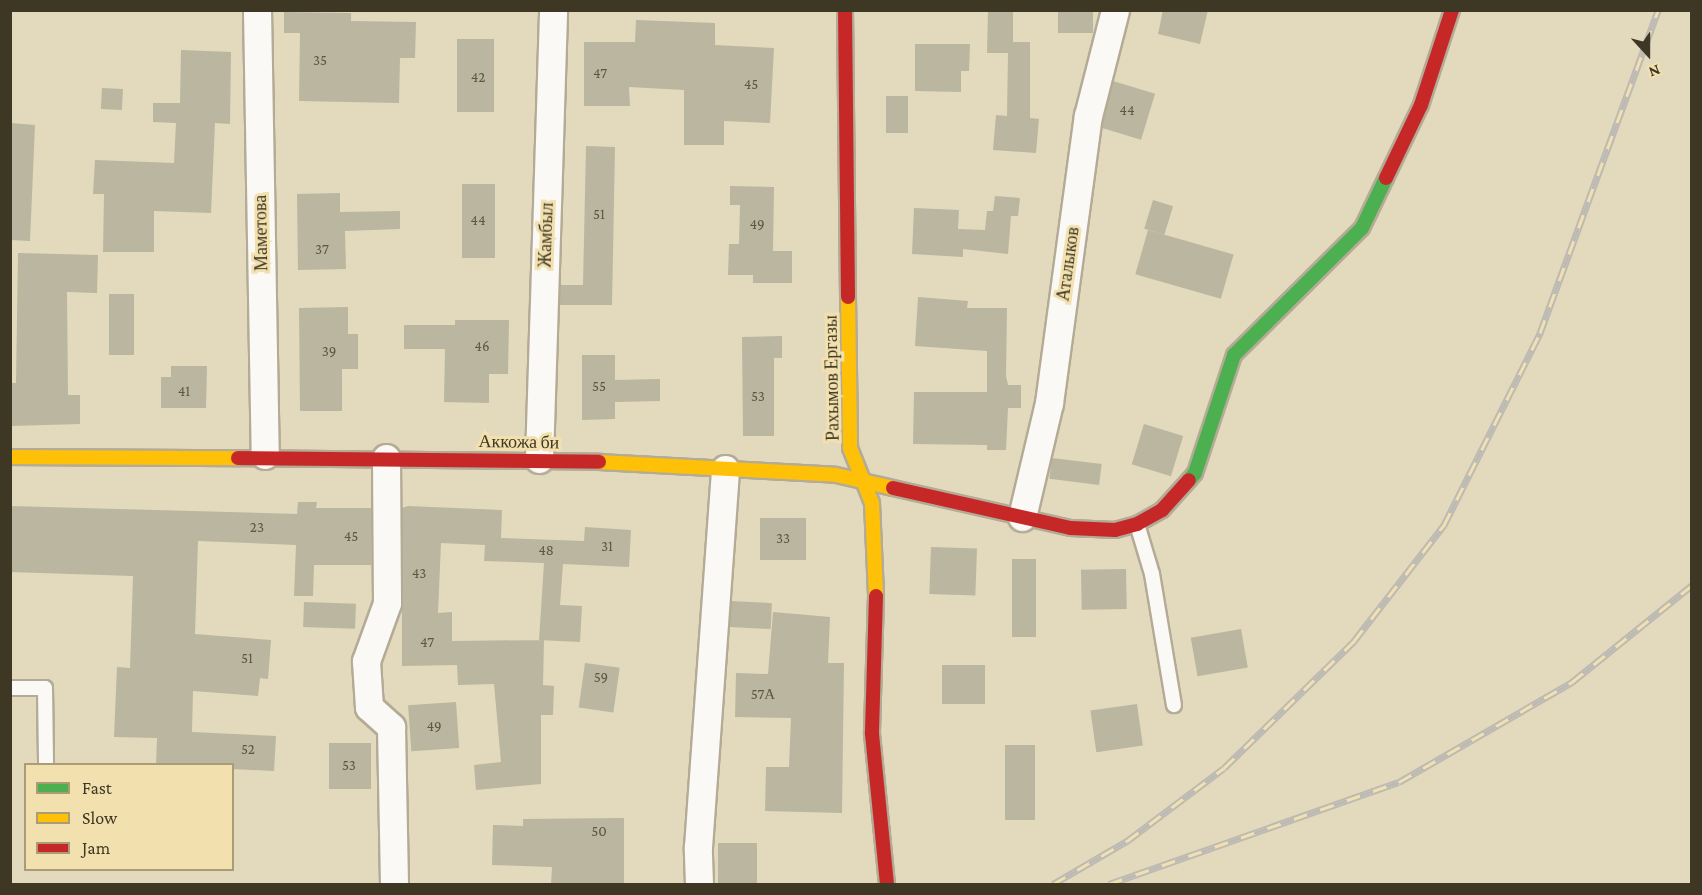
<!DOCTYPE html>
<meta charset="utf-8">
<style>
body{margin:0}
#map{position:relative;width:1702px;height:895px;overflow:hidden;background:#e3d9bd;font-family:"Crimson Pro",serif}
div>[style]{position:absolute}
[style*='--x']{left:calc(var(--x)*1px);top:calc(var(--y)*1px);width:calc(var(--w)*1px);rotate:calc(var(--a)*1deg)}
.building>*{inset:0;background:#bab6a0;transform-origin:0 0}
.roads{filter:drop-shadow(2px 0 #b3ab96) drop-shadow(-2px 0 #b3ab96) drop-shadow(0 2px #b3ab96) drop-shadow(0 -2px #b3ab96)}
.lane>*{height:14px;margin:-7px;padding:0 7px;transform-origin:7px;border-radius:7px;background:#fbf9f5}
.street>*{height:27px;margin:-13.5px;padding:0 13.5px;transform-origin:13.5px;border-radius:13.5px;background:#fbf9f5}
.fast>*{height:14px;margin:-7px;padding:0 7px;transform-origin:7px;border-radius:7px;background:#4caf50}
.slow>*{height:14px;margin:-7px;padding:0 7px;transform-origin:7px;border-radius:7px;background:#ffc107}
.jam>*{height:14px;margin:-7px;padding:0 7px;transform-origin:7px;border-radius:7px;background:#c62828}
.rail>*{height:7px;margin-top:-3.5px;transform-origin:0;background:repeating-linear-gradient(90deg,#f2e0ae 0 14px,#bdbab3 0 28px);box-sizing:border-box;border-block:2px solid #bdbab3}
span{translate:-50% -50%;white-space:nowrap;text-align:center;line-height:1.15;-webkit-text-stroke:6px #f2e0ae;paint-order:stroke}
.number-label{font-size:15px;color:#5d5742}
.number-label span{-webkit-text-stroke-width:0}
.street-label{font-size:18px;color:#3e3723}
.frame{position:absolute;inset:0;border:12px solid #3e3723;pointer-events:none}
.legend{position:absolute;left:24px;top:763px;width:210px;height:108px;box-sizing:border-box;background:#f2e0ae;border:2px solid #aa9c76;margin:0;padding:8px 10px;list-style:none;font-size:18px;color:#3e3723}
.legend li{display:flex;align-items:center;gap:12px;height:30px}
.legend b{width:30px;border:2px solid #aa9c76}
.north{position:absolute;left:1618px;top:24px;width:60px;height:60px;-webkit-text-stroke:4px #f2e0ae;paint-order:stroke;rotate:159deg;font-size:16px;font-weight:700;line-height:24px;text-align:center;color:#3e3723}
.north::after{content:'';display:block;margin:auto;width:21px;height:27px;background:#3e3723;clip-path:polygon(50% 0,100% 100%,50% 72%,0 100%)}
</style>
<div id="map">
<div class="building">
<i style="clip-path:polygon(988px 10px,1013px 10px,1013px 42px,1030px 42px,1030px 118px,1039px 119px,1036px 153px,993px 150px,996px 115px,1007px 116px,1008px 53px,987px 53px)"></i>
<i style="left:1058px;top:10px;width:35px;height:23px"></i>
<i style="clip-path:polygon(1163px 10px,1208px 10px,1200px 44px,1158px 34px)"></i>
<i style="clip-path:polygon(284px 12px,351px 13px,351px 21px,416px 22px,415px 58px,400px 58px,399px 103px,299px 101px,300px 33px,284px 33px)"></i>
<i style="clip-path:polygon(636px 20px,715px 23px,715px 45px,774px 48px,770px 123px,724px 121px,724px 145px,684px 145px,684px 90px,629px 87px,630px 106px,584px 106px,584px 42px,635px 42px)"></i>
<i style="left:457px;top:39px;width:37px;height:73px"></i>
<i style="clip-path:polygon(915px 44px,970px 44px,969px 71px,961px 71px,961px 92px,915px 91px)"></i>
<i style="clip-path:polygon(181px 50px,231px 52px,230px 124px,215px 123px,211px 213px,154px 211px,154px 252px,103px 252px,104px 194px,93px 194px,95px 160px,174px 163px,176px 123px,153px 122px,153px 103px,180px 103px)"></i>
<i style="left:1113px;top:81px;width:44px;height:48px;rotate:17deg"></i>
<i style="left:102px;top:88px;width:21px;height:21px;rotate:3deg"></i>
<i style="left:886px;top:96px;width:22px;height:37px"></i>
<i style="clip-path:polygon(10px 123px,35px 125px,30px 241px,10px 240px)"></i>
<i style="clip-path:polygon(586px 146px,615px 147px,612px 305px,560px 305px,560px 285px,583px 285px)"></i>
<i style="left:462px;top:184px;width:33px;height:74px"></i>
<i style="clip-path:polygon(730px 186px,774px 187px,773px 251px,792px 251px,792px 283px,753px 283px,753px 275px,728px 275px,729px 244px,739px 244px,740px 205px,730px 205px)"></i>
<i style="clip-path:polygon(340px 193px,340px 212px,400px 211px,400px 229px,345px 231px,346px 269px,298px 270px,297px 194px)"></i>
<i style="clip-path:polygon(995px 196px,1020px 198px,1018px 216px,1011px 216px,1008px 254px,963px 249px,963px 257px,912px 254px,914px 208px,959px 210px,958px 229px,985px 230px,987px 211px,993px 211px)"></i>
<i style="left:1153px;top:200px;width:21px;height:30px;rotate:17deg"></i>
<i style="left:1148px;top:230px;width:89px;height:46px;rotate:16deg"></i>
<i style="clip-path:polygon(18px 253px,98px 255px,97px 293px,67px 292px,68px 395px,80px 395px,80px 424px,10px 426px,10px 383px,16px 383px)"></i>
<i style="left:109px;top:294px;width:25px;height:61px"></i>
<i style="clip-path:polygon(918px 297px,968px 301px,967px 308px,1007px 308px,1006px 376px,1008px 385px,1021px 385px,1021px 408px,1008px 408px,1006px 450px,987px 450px,987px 445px,913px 444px,914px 392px,987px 392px,987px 351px,915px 346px)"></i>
<i style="clip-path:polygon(348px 307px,348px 334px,358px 334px,358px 369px,342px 369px,342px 411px,300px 411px,299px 308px)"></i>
<i style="clip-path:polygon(455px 320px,509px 320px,508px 374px,489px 374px,489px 403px,444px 402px,445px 349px,404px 349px,404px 325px,455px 325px)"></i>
<i style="clip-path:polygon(782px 336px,782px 358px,774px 358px,774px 436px,743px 436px,742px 337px)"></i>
<i style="clip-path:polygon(582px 355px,615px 355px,615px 380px,660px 379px,660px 401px,615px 402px,615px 419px,582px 420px)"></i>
<i style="clip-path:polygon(171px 366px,207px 366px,206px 408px,161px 408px,161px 377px,171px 377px)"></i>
<i style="left:1144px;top:424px;width:41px;height:42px;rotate:17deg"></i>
<i style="left:1052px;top:458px;width:50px;height:21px;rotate:7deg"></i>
<i style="clip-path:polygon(298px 502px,317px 502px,316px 508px,371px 508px,371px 565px,314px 565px,313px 596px,294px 596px,296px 545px,198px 541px,195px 634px,271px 640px,268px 679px,260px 678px,258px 696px,193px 691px,192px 732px,276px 736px,274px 771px,232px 769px,232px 765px,156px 765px,157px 738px,114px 737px,117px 667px,130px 668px,133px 576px,10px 572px,10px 506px,297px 514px)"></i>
<i style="clip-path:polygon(408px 506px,502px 510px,501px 538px,584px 541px,585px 527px,631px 530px,629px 567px,563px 564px,560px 605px,582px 606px,580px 642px,539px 640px,544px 563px,484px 561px,485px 545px,441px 543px,438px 613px,452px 612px,452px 641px,544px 640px,543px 685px,554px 686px,553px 715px,541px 715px,541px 784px,476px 790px,474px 765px,501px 762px,494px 684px,458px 685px,457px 665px,402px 666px,402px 508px)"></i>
<i style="left:760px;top:518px;width:46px;height:42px"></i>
<i style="left:931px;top:547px;width:46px;height:47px;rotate:2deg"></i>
<i style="left:1012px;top:559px;width:24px;height:78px"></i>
<i style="left:1126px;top:569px;width:40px;height:45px;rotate:89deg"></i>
<i style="left:731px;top:601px;width:41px;height:26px;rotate:3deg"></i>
<i style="left:304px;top:602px;width:52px;height:25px;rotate:2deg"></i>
<i style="clip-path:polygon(773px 612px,830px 617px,828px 663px,844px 663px,842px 813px,765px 811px,766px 767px,789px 767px,791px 718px,735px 717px,736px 673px,768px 674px)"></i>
<i style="left:1241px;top:629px;width:39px;height:51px;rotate:80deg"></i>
<i style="left:585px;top:663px;width:35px;height:45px;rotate:8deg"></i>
<i style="left:985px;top:665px;width:39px;height:43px;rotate:90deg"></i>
<i style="left:456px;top:702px;width:46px;height:48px;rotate:86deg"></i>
<i style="left:1137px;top:704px;width:42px;height:47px;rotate:82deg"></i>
<i style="left:329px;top:743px;width:42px;height:46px"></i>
<i style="left:1005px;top:745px;width:30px;height:75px"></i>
<i style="clip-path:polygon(624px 818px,624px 885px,551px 885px,552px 867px,492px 865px,493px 825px,523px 826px,523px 819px)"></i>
<i style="left:718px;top:843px;width:39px;height:42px"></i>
</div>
<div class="roads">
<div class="lane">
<i style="--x:1137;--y:524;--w:52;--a:73.3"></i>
<i style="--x:1152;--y:574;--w:133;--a:80.5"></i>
<i style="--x:10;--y:688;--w:35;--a:0"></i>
<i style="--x:45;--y:688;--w:76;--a:89.2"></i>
</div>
<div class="street">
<i style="--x:257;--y:10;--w:445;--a:89"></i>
<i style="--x:386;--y:458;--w:145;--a:89.6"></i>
<i style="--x:387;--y:603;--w:62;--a:109.9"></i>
<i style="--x:366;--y:661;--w:46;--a:86.3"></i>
<i style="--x:369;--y:707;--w:30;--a:42"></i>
<i style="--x:391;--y:727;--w:157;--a:88.9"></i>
<i style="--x:539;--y:459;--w:449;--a:-88.2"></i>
<i style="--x:1022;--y:517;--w:117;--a:-76.7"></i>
<i style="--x:1049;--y:403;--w:290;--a:-82.3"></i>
<i style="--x:1088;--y:116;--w:109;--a:-75.7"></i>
<i style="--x:699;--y:884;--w:37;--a:-92"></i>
<i style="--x:698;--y:847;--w:379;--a:-85.9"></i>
</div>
<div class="fast">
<i style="--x:1189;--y:480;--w:9;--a:-49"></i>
<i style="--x:1195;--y:473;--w:124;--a:-71.7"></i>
<i style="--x:1234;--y:355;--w:180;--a:-44.8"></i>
<i style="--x:1362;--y:228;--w:55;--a:-64.4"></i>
</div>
<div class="slow">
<i style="--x:848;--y:297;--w:151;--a:89.2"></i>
<i style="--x:850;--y:448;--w:59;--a:68.2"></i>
<i style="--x:872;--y:503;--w:93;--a:87.5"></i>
<i style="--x:10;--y:457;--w:228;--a:0.3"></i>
<i style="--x:599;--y:462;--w:237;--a:3.1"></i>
<i style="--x:836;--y:475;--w:58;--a:12.8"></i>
</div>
<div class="jam">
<i style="--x:845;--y:10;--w:287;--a:89.4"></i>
<i style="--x:1386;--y:178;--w:81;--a:-64.4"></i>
<i style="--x:1421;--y:105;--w:100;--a:-71.9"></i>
<i style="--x:238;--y:458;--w:361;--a:0.6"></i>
<i style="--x:893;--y:488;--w:182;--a:12.7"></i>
<i style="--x:1071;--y:528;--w:44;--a:2.6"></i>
<i style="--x:1115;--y:530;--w:23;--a:-15"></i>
<i style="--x:1137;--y:524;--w:29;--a:-29"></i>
<i style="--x:1162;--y:510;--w:40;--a:-48"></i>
<i style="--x:876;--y:596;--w:138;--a:91.7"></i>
<i style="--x:872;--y:734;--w:151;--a:84.3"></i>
</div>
</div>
<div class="rail">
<i style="--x:1053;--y:884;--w:86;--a:-30.2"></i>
<i style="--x:1127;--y:841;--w:121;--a:-37"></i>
<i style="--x:1224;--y:768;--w:182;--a:-44.3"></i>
<i style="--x:1354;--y:641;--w:147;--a:-52.2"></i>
<i style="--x:1444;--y:525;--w:215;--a:-63.4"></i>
<i style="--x:1540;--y:333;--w:344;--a:-69.9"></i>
<i style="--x:1109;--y:884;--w:307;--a:-19.4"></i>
<i style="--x:1399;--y:782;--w:200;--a:-30"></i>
<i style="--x:1572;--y:682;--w:154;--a:-38.9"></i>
</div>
<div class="number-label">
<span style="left:320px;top:61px">35</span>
<span style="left:600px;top:74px">47</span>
<span style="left:478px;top:78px">42</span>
<span style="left:751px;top:85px">45</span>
<span style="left:1127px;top:111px">44</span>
<span style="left:599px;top:215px">51</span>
<span style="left:478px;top:221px">44</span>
<span style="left:757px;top:225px">49</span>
<span style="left:322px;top:250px">37</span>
<span style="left:482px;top:347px">46</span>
<span style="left:329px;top:352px">39</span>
<span style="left:599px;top:387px">55</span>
<span style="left:184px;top:392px">41</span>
<span style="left:758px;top:397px">53</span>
<span style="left:257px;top:528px">23</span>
<span style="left:351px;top:537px">45</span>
<span style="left:783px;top:539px">33</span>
<span style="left:607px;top:547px">31</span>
<span style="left:546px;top:551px">48</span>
<span style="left:419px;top:574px">43</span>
<span style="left:427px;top:643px">47</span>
<span style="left:247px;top:659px">51</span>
<span style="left:601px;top:678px">59</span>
<span style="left:763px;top:695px">57А</span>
<span style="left:434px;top:727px">49</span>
<span style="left:248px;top:750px">52</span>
<span style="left:349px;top:766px">53</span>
<span style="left:599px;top:832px">50</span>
</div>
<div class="street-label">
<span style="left:261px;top:233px;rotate:-91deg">Маметова</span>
<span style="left:546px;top:235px;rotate:-88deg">Жамбыл</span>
<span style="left:1068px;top:264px;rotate:-82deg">Аталыков</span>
<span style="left:832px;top:378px;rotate:-91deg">Рахымов Ергазы</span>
<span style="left:519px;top:442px;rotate:1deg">Аккожа би</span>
</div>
<div class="frame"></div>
<ul class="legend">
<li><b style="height:8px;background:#4caf50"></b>Fast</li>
<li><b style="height:8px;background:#ffc107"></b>Slow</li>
<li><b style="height:8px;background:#c62828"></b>Jam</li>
</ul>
<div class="north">N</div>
</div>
